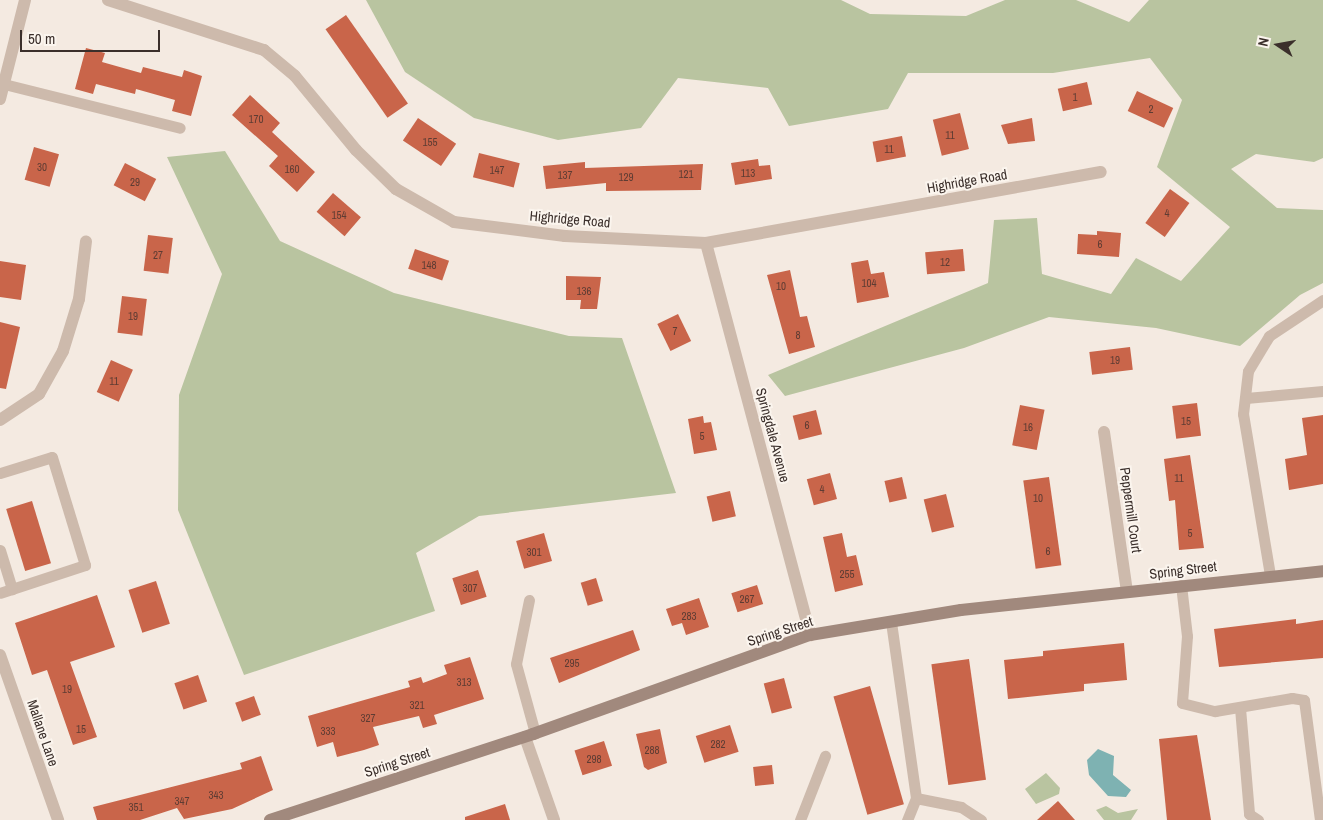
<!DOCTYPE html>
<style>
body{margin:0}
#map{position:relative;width:1323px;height:820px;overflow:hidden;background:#f4eae1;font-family:"Archivo Narrow",sans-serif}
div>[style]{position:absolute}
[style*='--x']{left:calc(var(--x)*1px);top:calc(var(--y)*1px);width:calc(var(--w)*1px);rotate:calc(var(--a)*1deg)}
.green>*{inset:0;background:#b9c4a0}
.water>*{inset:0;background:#7eb2b2}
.building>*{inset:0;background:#c9654a;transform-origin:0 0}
.lane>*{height:11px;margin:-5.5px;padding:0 5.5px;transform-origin:5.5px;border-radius:5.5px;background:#cdbaac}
.street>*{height:12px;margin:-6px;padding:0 6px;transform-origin:6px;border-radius:6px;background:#cdbaac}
.secondary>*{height:12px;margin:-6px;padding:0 6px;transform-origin:6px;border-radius:6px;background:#a1897d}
span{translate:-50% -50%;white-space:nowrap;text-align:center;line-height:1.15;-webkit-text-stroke:4px #fbf5ee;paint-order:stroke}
.number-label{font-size:11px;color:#5e3c33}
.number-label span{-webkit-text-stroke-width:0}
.street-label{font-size:14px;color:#3b2f2b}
.north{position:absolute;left:1253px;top:20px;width:50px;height:50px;-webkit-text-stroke:4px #fbf5ee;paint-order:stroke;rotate:282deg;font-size:14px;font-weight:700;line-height:20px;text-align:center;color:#3b2f2b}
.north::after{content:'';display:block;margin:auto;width:18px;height:22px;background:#3b2f2b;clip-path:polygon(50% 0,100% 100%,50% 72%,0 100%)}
.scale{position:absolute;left:20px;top:30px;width:140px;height:22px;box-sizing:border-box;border:2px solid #3b2f2b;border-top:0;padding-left:6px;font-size:15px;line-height:18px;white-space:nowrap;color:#3b2f2b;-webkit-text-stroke:4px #fbf5ee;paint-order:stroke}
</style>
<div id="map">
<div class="green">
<i style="clip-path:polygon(366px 0,841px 0,870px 14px,966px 16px,1005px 0,1076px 0,1129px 22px,1149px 0,1323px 0,1323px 158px,1314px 162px,1256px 154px,1231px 169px,1277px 208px,1323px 210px,1323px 283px,1300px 295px,1240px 346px,1156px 328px,1049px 317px,964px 348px,785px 396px,768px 375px,988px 283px,994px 220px,1037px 218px,1042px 274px,1111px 294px,1136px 258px,1181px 281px,1230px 227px,1157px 167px,1182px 100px,1150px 58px,1053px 73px,908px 73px,888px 109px,789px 126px,768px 88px,678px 78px,641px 128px,558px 140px,474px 118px,405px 72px)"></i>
<i style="clip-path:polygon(225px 151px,280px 241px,394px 293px,569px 336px,622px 338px,676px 493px,479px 516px,416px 553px,435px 611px,244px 675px,178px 510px,179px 395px,222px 274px,167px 157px)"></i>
<i style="clip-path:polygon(1046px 773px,1060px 788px,1059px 794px,1036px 804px,1025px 789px)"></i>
<i style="clip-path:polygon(1106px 806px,1118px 813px,1138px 809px,1131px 820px,1104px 820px,1096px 810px)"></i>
</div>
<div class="water">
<i style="clip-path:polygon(1098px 749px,1114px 756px,1113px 775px,1131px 790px,1126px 797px,1108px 796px,1089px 775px,1087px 760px)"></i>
</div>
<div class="building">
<i style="left:346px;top:15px;width:108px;height:25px;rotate:55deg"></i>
<i style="clip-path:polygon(86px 48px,105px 53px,102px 62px,141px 73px,143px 67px,182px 77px,184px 70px,202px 76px,191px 116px,172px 111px,175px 100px,136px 89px,135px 94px,96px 84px,93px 94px,75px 89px)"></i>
<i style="left:1087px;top:82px;width:23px;height:30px;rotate:77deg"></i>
<i style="left:1137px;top:91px;width:40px;height:22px;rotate:25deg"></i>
<i style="clip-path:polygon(250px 95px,280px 123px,272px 132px,315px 172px,297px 192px,269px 166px,278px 156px,232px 115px)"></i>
<i style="left:960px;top:113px;width:37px;height:28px;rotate:76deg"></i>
<i style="left:418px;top:118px;width:46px;height:27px;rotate:34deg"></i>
<i style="clip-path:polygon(1032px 118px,1035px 141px,1008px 144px,1001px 125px)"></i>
<i style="left:902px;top:136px;width:21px;height:30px;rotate:79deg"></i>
<i style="left:34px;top:147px;width:26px;height:34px;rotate:16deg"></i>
<i style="left:479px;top:153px;width:42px;height:25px;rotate:14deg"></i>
<i style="clip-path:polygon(758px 159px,759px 166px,770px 165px,772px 179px,735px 185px,731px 163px)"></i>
<i style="clip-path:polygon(585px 162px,585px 168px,703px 164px,701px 190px,606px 191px,606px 183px,546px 189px,543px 166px)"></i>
<i style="left:125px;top:163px;width:35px;height:25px;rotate:27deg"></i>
<i style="left:1170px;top:189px;width:24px;height:42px;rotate:36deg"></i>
<i style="left:333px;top:193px;width:37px;height:25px;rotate:41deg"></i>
<i style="clip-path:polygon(1097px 231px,1121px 233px,1119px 257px,1077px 254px,1078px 234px,1097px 235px)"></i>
<i style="left:148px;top:235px;width:25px;height:36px;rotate:7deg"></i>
<i style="left:415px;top:249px;width:36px;height:21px;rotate:19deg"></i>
<i style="left:963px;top:249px;width:22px;height:38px;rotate:85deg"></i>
<i style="clip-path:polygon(868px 260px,871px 274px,884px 272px,889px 297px,857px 303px,851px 263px)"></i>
<i style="clip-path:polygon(0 261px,26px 265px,21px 300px,0 297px)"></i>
<i style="clip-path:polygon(790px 270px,800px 317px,807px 316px,815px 347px,789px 354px,767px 275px)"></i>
<i style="clip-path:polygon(566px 276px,601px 277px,597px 309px,580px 309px,581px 300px,566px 300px)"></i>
<i style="left:122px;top:296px;width:25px;height:37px;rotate:7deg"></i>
<i style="left:678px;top:314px;width:30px;height:23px;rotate:64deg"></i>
<i style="clip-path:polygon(0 322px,20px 327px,6px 389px,0 388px)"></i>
<i style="left:1130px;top:347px;width:23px;height:41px;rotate:83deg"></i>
<i style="left:111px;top:360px;width:24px;height:35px;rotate:24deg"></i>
<i style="left:1197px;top:403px;width:33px;height:25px;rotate:83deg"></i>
<i style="left:1020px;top:405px;width:25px;height:41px;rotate:11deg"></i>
<i style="left:816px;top:410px;width:25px;height:24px;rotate:76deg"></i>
<i style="clip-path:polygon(1323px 415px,1323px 484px,1289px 490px,1285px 459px,1307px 455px,1302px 418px)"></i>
<i style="clip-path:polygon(703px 416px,704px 423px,711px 422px,717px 450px,694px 454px,688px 419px)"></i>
<i style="clip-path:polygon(1190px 455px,1204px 548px,1179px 550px,1175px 500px,1169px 501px,1164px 459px)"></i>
<i style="left:830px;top:473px;width:27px;height:24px;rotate:75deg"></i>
<i style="left:902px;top:477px;width:22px;height:18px;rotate:77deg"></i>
<i style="left:1049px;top:477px;width:89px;height:26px;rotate:82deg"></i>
<i style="left:730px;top:491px;width:26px;height:24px;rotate:77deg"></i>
<i style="left:946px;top:494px;width:34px;height:23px;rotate:76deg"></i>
<i style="left:32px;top:501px;width:65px;height:27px;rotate:73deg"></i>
<i style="left:544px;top:533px;width:29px;height:29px;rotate:74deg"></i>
<i style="clip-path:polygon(842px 533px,847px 557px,856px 555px,863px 585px,835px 592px,823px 537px)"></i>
<i style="left:478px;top:570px;width:28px;height:27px;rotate:72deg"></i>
<i style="left:596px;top:578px;width:24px;height:16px;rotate:73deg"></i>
<i style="left:156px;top:581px;width:45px;height:29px;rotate:72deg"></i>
<i style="left:757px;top:585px;width:20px;height:27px;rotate:72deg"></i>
<i style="clip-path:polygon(97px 595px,115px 647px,70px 662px,97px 737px,73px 745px,47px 670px,32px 675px,15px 623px)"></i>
<i style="clip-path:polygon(699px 598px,709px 627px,686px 635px,682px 623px,672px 626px,666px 609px)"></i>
<i style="clip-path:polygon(1296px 619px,1296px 624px,1323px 620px,1323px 658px,1219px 667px,1214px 629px)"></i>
<i style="clip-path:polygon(633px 630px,640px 650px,559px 683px,550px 658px)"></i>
<i style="clip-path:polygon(1124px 643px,1127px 680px,1084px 684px,1084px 691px,1008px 699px,1004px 660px,1043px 656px,1043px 651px)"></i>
<i style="clip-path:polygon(470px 657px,484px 699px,434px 715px,437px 724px,423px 728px,419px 716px,373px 727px,379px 745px,364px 750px,337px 757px,333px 742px,317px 747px,308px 716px,410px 687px,408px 681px,421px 677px,423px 683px,447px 674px,444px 665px)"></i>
<i style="left:969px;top:659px;width:122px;height:38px;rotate:82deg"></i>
<i style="left:198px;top:675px;width:28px;height:25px;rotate:71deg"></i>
<i style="left:784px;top:678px;width:31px;height:21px;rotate:75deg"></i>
<i style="left:870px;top:686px;width:123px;height:38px;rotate:74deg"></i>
<i style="left:254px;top:696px;width:20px;height:20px;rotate:70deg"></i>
<i style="left:730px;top:725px;width:28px;height:36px;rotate:72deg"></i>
<i style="clip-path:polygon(660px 729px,667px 763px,648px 770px,644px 767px,636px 734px)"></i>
<i style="clip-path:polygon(1197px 735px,1211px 820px,1167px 820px,1159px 739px)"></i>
<i style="left:604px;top:741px;width:26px;height:31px;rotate:72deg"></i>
<i style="clip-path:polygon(261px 756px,273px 790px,232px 809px,184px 819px,177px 808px,140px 820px,97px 820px,93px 807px,242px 769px,240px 763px)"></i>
<i style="left:772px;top:765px;width:19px;height:19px;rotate:84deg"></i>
<i style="clip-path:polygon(1058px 801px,1075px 820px,1037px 820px)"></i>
<i style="clip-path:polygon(505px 804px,510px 820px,465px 820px,465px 817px)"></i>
</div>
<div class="lane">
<i style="--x:4;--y:84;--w:181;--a:14"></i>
<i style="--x:1246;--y:398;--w:77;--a:-5.2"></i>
<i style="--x:0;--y:473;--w:54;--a:-17.1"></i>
<i style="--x:52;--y:457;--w:113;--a:73"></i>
<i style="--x:85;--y:565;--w:89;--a:161.8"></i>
<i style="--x:0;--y:550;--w:41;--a:72.9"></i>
<i style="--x:1270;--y:575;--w:163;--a:-99.5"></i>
<i style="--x:1243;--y:414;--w:43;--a:-83.4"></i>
<i style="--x:1248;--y:371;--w:41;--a:-59"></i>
<i style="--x:1269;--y:336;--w:65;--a:-33.7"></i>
<i style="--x:1181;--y:585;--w:51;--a:83.3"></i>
<i style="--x:1187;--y:636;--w:67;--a:94.3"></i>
<i style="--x:1182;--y:703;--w:34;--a:14"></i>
<i style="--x:1215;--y:711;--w:78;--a:-9.6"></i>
<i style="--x:1292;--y:698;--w:12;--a:9"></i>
<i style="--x:1304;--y:700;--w:121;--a:82.4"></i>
<i style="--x:529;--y:600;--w:65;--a:101.5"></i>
<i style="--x:516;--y:664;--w:72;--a:74.6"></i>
<i style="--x:891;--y:622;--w:178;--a:81.9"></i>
<i style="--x:916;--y:798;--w:24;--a:112"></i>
<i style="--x:1240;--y:708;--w:106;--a:85.1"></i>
<i style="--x:1249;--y:814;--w:11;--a:34"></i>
<i style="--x:916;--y:798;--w:46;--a:11.3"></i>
<i style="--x:961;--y:807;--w:24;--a:33"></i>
<i style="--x:800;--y:820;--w:69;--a:-68.7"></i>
</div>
<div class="street">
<i style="--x:108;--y:0;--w:164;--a:17.8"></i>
<i style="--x:264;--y:50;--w:40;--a:40"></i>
<i style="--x:295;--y:76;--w:96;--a:50.5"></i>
<i style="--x:356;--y:150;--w:56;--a:44.3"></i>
<i style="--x:396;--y:189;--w:67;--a:29.6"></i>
<i style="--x:454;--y:222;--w:112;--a:7.2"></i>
<i style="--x:565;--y:236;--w:141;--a:2.8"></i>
<i style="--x:706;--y:243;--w:401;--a:-10.2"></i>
<i style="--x:0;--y:99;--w:102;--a:-75.8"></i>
<i style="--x:706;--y:243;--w:406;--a:75.1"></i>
<i style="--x:0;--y:420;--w:47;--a:-33.7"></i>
<i style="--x:39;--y:394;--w:49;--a:-60.8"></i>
<i style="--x:63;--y:351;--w:54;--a:-72.9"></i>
<i style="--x:79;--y:299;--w:58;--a:-83.1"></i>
<i style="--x:1104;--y:432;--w:161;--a:81.8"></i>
<i style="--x:0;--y:655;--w:175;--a:70.6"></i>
<i style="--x:525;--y:737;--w:88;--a:70.7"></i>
</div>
<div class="secondary">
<i style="--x:270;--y:820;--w:277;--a:-18.1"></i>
<i style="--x:533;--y:734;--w:294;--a:-19.7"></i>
<i style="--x:810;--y:635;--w:153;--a:-9.4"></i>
<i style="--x:961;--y:610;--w:364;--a:-6.1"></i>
</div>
<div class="number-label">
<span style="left:1075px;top:97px">1</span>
<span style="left:1151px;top:109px">2</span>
<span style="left:256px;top:119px">170</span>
<span style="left:950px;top:135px">11</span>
<span style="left:430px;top:142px">155</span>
<span style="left:889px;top:149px">11</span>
<span style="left:42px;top:167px">30</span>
<span style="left:292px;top:169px">160</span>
<span style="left:497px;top:170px">147</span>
<span style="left:748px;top:173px">113</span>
<span style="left:686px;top:174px">121</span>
<span style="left:565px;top:175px">137</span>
<span style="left:626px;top:177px">129</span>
<span style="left:135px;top:182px">29</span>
<span style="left:1167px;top:213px">4</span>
<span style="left:339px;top:215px">154</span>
<span style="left:1100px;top:244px">6</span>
<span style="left:158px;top:255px">27</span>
<span style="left:945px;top:262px">12</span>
<span style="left:429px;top:265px">148</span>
<span style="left:869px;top:283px">104</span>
<span style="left:781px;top:286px">10</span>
<span style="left:584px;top:291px">136</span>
<span style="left:133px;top:316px">19</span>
<span style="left:675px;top:331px">7</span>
<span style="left:798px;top:335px">8</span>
<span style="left:1115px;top:360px">19</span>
<span style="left:114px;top:381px">11</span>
<span style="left:1186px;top:421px">15</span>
<span style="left:807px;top:425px">6</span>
<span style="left:1028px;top:427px">16</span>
<span style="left:702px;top:436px">5</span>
<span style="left:1179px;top:478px">11</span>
<span style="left:822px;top:489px">4</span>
<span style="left:1038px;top:498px">10</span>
<span style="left:1190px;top:533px">5</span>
<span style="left:1048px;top:551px">6</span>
<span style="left:534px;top:552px">301</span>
<span style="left:847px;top:574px">255</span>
<span style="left:470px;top:588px">307</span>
<span style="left:747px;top:599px">267</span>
<span style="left:689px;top:616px">283</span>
<span style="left:572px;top:663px">295</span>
<span style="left:464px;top:682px">313</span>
<span style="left:67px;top:689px">19</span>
<span style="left:417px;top:705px">321</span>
<span style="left:368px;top:718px">327</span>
<span style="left:81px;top:729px">15</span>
<span style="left:328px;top:731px">333</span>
<span style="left:718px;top:744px">282</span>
<span style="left:652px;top:750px">288</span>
<span style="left:594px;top:759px">298</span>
<span style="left:216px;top:795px">343</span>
<span style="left:182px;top:801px">347</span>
<span style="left:136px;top:807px">351</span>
</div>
<div class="street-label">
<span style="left:967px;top:181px;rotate:-10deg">Highridge Road</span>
<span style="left:570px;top:219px;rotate:5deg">Highridge Road</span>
<span style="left:773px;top:435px;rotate:75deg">Springdale Avenue</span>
<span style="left:1131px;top:510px;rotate:82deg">Peppermill Court</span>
<span style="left:1183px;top:570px;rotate:-7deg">Spring Street</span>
<span style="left:780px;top:631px;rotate:-18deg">Spring Street</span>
<span style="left:43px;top:733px;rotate:71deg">Mallane Lane</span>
<span style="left:397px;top:762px;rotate:-18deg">Spring Street</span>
</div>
<div class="north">N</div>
<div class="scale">50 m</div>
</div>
